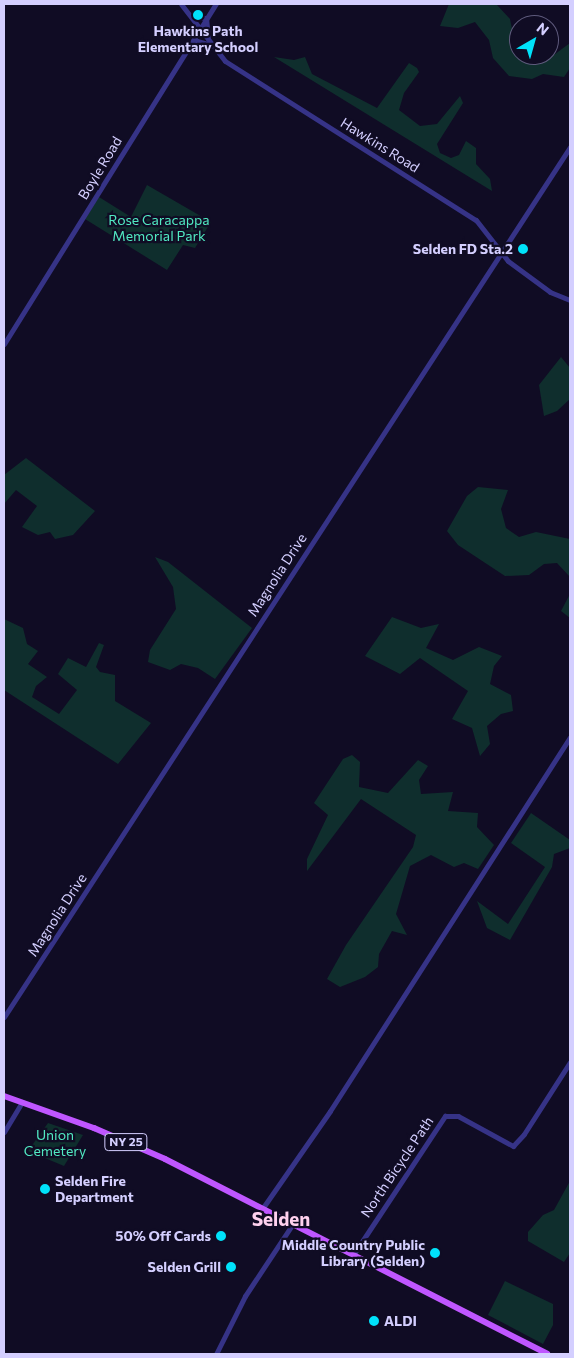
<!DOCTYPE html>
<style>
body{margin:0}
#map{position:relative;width:574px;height:1358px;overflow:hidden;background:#100c24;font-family:Commissioner,sans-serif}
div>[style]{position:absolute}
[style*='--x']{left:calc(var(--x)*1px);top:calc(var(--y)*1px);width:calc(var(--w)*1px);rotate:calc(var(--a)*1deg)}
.green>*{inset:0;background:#0f2e2d}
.minor>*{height:5px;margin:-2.5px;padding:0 2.5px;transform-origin:2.5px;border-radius:2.5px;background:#363387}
.major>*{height:6px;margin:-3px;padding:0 3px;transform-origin:3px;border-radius:3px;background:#bf56ff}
.dots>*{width:14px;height:14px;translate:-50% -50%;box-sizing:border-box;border:2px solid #100c24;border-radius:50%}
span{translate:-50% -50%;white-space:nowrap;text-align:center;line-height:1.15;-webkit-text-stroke:4.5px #100c24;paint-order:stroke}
.shield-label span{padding:1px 4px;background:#100c24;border:1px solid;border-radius:4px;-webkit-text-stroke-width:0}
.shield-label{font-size:12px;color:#d4cfff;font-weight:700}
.poi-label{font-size:14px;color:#d4cfff;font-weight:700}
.right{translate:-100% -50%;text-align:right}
.left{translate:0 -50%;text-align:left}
.street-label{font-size:14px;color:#d4cfff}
.park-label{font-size:14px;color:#51e9c2}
.district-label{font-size:19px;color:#ffd1ee;font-weight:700}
.frame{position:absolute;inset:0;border:5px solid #d4cfff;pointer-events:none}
.north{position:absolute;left:509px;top:15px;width:50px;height:50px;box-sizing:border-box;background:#100c24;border:1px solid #5e5a7c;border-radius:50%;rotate:38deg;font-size:14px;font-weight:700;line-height:20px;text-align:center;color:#d4cfff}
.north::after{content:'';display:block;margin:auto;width:18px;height:22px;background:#00e2fa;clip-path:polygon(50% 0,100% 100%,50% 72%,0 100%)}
</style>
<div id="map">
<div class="green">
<i style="clip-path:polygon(449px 4px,497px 5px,510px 19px,513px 34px,519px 40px,519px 55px,551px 57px,570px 43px,570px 68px,564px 77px,543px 74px,532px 79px,509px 76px,493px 58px,489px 40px,475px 22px,458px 28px,440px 26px)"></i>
<i style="clip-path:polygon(274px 57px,294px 60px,305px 57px,312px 74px,377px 108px,409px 63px,417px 68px,419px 72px,404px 93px,399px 110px,420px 126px,437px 124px,460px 96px,463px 103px,437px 144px,440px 153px,451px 158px,459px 155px,466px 141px,476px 148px,476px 164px,490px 179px,492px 191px)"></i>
<i style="clip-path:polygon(147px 185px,211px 222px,195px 248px,183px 245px,167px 270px,85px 219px,99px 197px,131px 217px)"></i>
<i style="clip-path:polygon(561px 357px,570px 368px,570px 399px,557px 411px,544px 416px,539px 385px)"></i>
<i style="clip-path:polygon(26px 458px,95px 511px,73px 535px,55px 539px,50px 532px,38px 535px,22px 527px,37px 506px,16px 490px,4px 504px,4px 475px)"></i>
<i style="clip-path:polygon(478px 487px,508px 490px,501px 509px,506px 528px,519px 537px,536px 532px,570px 539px,570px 577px,557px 563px,544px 564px,529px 575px,505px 576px,458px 545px,447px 531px,467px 496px)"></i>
<i style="clip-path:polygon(155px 557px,168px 562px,252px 628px,215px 679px,198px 668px,181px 664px,170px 670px,148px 662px,150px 650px,176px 609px,173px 587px)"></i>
<i style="clip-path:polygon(570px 594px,570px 618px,561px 611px)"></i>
<i style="clip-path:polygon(392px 617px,421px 628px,439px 624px,426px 648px,453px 660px,479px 647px,502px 656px,494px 666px,490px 684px,511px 695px,513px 711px,501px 714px,487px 726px,490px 744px,480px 756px,472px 728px,452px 719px,468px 691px,420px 658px,400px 674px,365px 656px)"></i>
<i style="clip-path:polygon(4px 619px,23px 628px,27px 644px,38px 651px,28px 664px,47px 677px,36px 686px,32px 697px,59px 714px,77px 690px,58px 674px,68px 658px,86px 667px,99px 643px,104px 645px,96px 667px,100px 672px,115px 675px,115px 701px,151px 723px,118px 764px,4px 690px)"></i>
<i style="clip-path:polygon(352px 755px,360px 762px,359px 787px,388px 793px,418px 760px,428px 766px,419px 780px,421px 794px,453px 792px,448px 811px,478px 813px,477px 827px,494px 845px,478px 869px,464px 863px,454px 867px,431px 855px,410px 866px,396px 914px,407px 935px,392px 931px,379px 954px,378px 967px,365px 977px,340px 987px,327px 979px,346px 945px,413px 847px,416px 835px,361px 799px,307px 871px,307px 859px,328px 815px,314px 803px,343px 759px)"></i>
<i style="clip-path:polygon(531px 813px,570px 840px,570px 848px,554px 854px,552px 867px,510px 940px,487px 928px,477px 901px,508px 924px,545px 867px,511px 843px)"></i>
<i style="clip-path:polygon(48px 1123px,83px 1135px,64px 1166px,28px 1151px)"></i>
<i style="clip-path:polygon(570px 1181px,570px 1253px,564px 1262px,528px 1241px,528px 1232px,543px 1215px,554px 1210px)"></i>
<i style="clip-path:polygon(505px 1281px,553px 1304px,553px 1325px,543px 1344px,488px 1315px)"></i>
</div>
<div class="minor">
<i style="--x:181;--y:4;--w:72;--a:52.3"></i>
<i style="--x:225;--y:61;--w:297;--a:32.4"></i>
<i style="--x:476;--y:220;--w:52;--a:52"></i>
<i style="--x:508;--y:261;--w:52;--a:36.4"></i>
<i style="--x:550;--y:292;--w:22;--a:22"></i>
<i style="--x:193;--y:17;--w:13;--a:4"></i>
<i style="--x:206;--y:18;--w:20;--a:84"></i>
<i style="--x:190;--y:45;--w:8;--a:-30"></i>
<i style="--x:197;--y:41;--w:11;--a:15"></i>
<i style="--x:4;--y:344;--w:401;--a:-58.1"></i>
<i style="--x:4;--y:1017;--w:1038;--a:-56.95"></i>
<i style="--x:4;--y:1132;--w:35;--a:-59"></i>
<i style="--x:262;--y:1209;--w:119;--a:-55.2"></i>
<i style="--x:330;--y:1111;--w:444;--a:-57.3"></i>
<i style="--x:353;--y:1255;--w:167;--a:-56.5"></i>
<i style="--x:445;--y:1116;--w:13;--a:0"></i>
<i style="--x:458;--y:1116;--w:63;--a:28.6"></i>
<i style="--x:513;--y:1146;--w:16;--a:-47"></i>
<i style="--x:524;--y:1134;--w:85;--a:-57.4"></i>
<i style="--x:216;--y:1354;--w:65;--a:-63.4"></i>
<i style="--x:245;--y:1296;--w:85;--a:-56.5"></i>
</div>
<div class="major">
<i style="--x:4;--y:1096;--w:96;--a:19.6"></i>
<i style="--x:94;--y:1128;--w:77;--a:23.6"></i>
<i style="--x:165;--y:1159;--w:429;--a:27"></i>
</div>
<div class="dots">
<i style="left:198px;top:15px;background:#00e2fa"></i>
<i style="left:523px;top:249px;background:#00e2fa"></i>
<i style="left:45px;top:1189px;background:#00e2fa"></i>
<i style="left:221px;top:1236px;background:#00e2fa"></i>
<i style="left:435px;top:1253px;background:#00e2fa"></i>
<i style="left:231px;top:1267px;background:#00e2fa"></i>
<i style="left:374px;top:1321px;background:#00e2fa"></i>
</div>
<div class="shield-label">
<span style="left:126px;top:1142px">NY 25</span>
</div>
<div class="poi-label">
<span style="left:198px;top:39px">Hawkins Path<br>Elementary School</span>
<span class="right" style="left:513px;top:249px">Selden FD Sta.2</span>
<span class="left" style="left:55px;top:1189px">Selden Fire<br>Department</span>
<span class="right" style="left:211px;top:1236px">50% Off Cards</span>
<span class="right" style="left:425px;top:1253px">Middle Country Public<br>Library (Selden)</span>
<span class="right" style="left:221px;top:1267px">Selden Grill</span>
<span class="left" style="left:384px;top:1321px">ALDI</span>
</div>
<div class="street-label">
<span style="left:380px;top:145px;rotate:32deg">Hawkins Road</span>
<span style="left:100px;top:168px;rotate:-59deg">Boyle Road</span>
<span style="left:277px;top:575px;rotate:-57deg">Magnolia Drive</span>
<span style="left:57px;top:915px;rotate:-57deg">Magnolia Drive</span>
<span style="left:397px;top:1167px;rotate:-56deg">North Bicycle Path</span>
</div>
<div class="park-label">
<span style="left:159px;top:228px">Rose Caracappa<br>Memorial Park</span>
<span style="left:55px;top:1143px">Union<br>Cemetery</span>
</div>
<div class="district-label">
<span style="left:281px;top:1219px">Selden</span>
</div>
<div class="frame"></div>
<div class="north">N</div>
</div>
